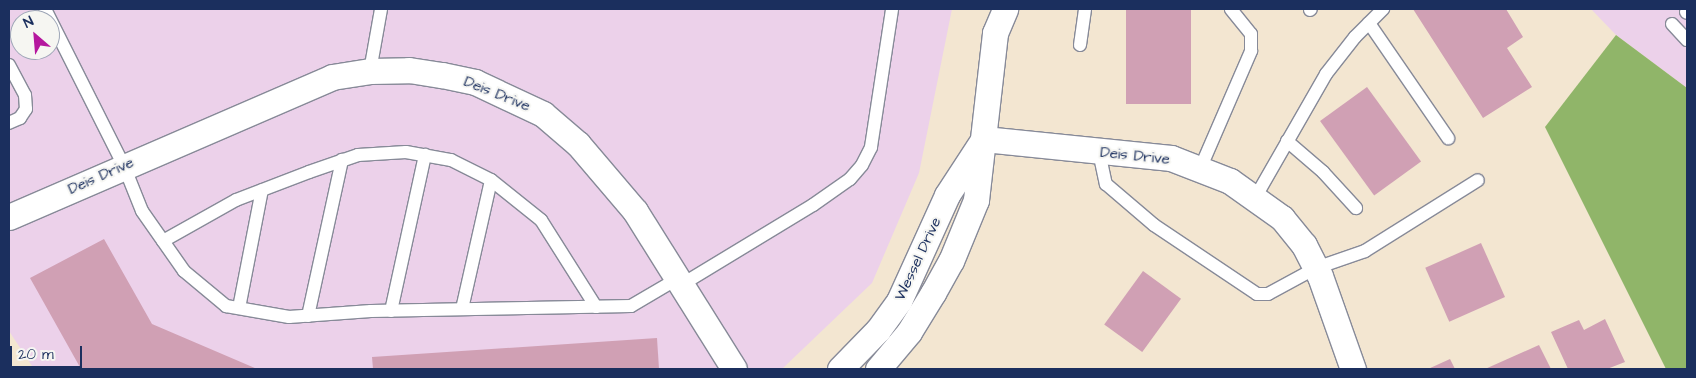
<!DOCTYPE html>
<style>
body{margin:0}
#map{position:relative;width:1696px;height:378px;overflow:hidden;background:#f3e6d1;font-family:"Architects Daughter",sans-serif}
div>[style]{position:absolute}
[style*='--x']{left:calc(var(--x)*1px);top:calc(var(--y)*1px);width:calc(var(--w)*1px);rotate:calc(var(--a)*1deg)}
.built>*{inset:0;background:#ecd1ea}
.forest>*{inset:0;background:#90b569}
.building>*{inset:0;background:#d0a0b4;transform-origin:0 0}
.roads{filter:drop-shadow(1px 0 #878a98) drop-shadow(-1px 0 #878a98) drop-shadow(0 1px #878a98) drop-shadow(0 -1px #878a98)}
.service>*{height:12px;margin:-6px;padding:0 6px;transform-origin:6px;border-radius:6px;background:#fff}
.minor>*{height:25px;margin:-12.5px;padding:0 12.5px;transform-origin:12.5px;border-radius:12.5px;background:#fff}
span{translate:-50% -50%;white-space:nowrap;text-align:center;line-height:1.15;-webkit-text-stroke:4px #f6f6f2;paint-order:stroke}
.street-label{font-size:15px;color:#1b2f5e}
.frame{position:absolute;inset:0;border:10px solid #1b2f5e;pointer-events:none}
.north{position:absolute;left:10px;top:10px;width:50px;height:50px;box-sizing:border-box;background:#f6f6f2;border:1px solid #9ea6b7;border-radius:50%;rotate:333deg;font-size:14px;font-weight:700;line-height:20px;text-align:center;color:#1b2f5e}
.north::after{content:'';display:block;margin:auto;width:18px;height:22px;background:#b5179e;clip-path:polygon(50% 0,100% 100%,50% 72%,0 100%)}
.scale{position:absolute;left:10px;top:346px;width:72px;height:22px;box-sizing:border-box;border:2px solid #1b2f5e;border-top:0;padding-left:6px;font-size:15px;line-height:18px;white-space:nowrap;color:#1b2f5e;-webkit-text-stroke:4px #f6f6f2;paint-order:stroke}
</style>
<div id="map">
<div class="built">
<i style="clip-path:polygon(evenodd,9px 9px,952px 9px,919px 173px,872px 283px,782px 369px,34px 369px,9px 331px,9px 9px,20px 20px,50px 20px,50px 50px,20px 50px,20px 20px)"></i>
<i style="clip-path:polygon(1591px 9px,1687px 9px,1687px 88px,1616px 35px)"></i>
</div>
<div class="forest">
<i style="clip-path:polygon(1616px 35px,1687px 88px,1687px 369px,1666px 369px,1545px 127px)"></i>
</div>
<div class="building">
<i style="left:1126px;top:9px;width:65px;height:95px"></i>
<i style="clip-path:polygon(1413px 9px,1506px 9px,1523px 37px,1507px 48px,1532px 87px,1483px 118px)"></i>
<i style="left:1367px;top:87px;width:92px;height:58px;rotate:54deg"></i>
<i style="clip-path:polygon(104px 239px,152px 324px,257px 369px,81px 369px,30px 278px)"></i>
<i style="left:1481px;top:243px;width:59px;height:61px;rotate:66deg"></i>
<i style="left:1143px;top:271px;width:47px;height:66px;rotate:36deg"></i>
<i style="clip-path:polygon(1605px 319px,1625px 362px,1607px 369px,1568px 369px,1551px 332px,1579px 320px,1584px 330px)"></i>
<i style="clip-path:polygon(657px 338px,659px 369px,373px 369px,372px 357px)"></i>
<i style="clip-path:polygon(1539px 345px,1551px 369px,1485px 369px)"></i>
<i style="clip-path:polygon(1450px 359px,1455px 369px,1428px 369px)"></i>
</div>
<div class="roads">
<div class="service">
<i style="--x:45;--y:9;--w:176;--a:63.3"></i>
<i style="--x:124;--y:166;--w:48;--a:68.2"></i>
<i style="--x:142;--y:211;--w:73;--a:55"></i>
<i style="--x:184;--y:271;--w:55;--a:39.8"></i>
<i style="--x:226;--y:306;--w:64;--a:9.9"></i>
<i style="--x:289;--y:317;--w:82;--a:-4.2"></i>
<i style="--x:371;--y:311;--w:260;--a:-1.1"></i>
<i style="--x:631;--y:306;--w:53;--a:-30.4"></i>
<i style="--x:1310;--y:10;--w:1;--a:-45"></i>
<i style="--x:1686;--y:12;--w:1;--a:45"></i>
<i style="--x:1369;--y:23;--w:140;--a:55.5"></i>
<i style="--x:1672;--y:24;--w:22;--a:47"></i>
<i style="--x:1080;--y:45;--w:36;--a:-82"></i>
<i style="--x:9;--y:65;--w:34;--a:62"></i>
<i style="--x:25;--y:95;--w:14;--a:86"></i>
<i style="--x:26;--y:109;--w:11;--a:124"></i>
<i style="--x:20;--y:118;--w:12;--a:156"></i>
<i style="--x:370;--y:71;--w:63;--a:-79.9"></i>
<i style="--x:1287;--y:141;--w:48;--a:40.7"></i>
<i style="--x:1323;--y:172;--w:49;--a:47.5"></i>
<i style="--x:1099;--y:152;--w:33;--a:78"></i>
<i style="--x:1106;--y:184;--w:63;--a:40.5"></i>
<i style="--x:1154;--y:225;--w:124;--a:33.8"></i>
<i style="--x:1257;--y:294;--w:11;--a:0"></i>
<i style="--x:1268;--y:294;--w:55;--a:-28.4"></i>
<i style="--x:1316;--y:268;--w:52;--a:-19.1"></i>
<i style="--x:1365;--y:251;--w:133;--a:-32.1"></i>
<i style="--x:1200;--y:169;--w:129;--a:-66.6"></i>
<i style="--x:1251;--y:51;--w:17;--a:-90"></i>
<i style="--x:1251;--y:34;--w:32;--a:-129"></i>
<i style="--x:1255;--y:198;--w:143;--a:-60.2"></i>
<i style="--x:1326;--y:74;--w:47;--a:-51.9"></i>
<i style="--x:1355;--y:37;--w:40;--a:-45"></i>
<i style="--x:163;--y:241;--w:84;--a:-29.3"></i>
<i style="--x:236;--y:200;--w:78;--a:-21"></i>
<i style="--x:309;--y:172;--w:52;--a:-19.1"></i>
<i style="--x:358;--y:155;--w:48;--a:-3.6"></i>
<i style="--x:406;--y:152;--w:46;--a:10.1"></i>
<i style="--x:451;--y:160;--w:45;--a:26.6"></i>
<i style="--x:491;--y:180;--w:64;--a:38.7"></i>
<i style="--x:541;--y:220;--w:103;--a:57.7"></i>
<i style="--x:681;--y:285;--w:154;--a:-31.2"></i>
<i style="--x:813;--y:205;--w:45;--a:-35.1"></i>
<i style="--x:850;--y:179;--w:18;--a:-49"></i>
<i style="--x:862;--y:165;--w:20;--a:-63"></i>
<i style="--x:871;--y:147;--w:140;--a:-81.3"></i>
<i style="--x:239;--y:308;--w:120;--a:-79"></i>
<i style="--x:462;--y:309;--w:132;--a:-77.3"></i>
<i style="--x:391;--y:311;--w:160;--a:-77.7"></i>
<i style="--x:308;--y:316;--w:160;--a:-77.7"></i>
</div>
<div class="minor">
<i style="--x:984;--y:139;--w:188;--a:5.8"></i>
<i style="--x:1171;--y:158;--w:63;--a:21.3"></i>
<i style="--x:1230;--y:181;--w:64;--a:35.4"></i>
<i style="--x:1282;--y:218;--w:35;--a:51"></i>
<i style="--x:1304;--y:245;--w:35;--a:63"></i>
<i style="--x:1320;--y:276;--w:99;--a:70.5"></i>
<i style="--x:9;--y:217;--w:352;--a:-23.4"></i>
<i style="--x:332;--y:77;--w:38;--a:-9"></i>
<i style="--x:370;--y:71;--w:39;--a:-1"></i>
<i style="--x:409;--y:70;--w:33;--a:9"></i>
<i style="--x:442;--y:75;--w:34;--a:12"></i>
<i style="--x:475;--y:82;--w:75;--a:25.2"></i>
<i style="--x:543;--y:114;--w:46;--a:40.6"></i>
<i style="--x:578;--y:144;--w:88;--a:49.6"></i>
<i style="--x:635;--y:211;--w:186;--a:57.9"></i>
<i style="--x:840;--y:369;--w:54;--a:-45.7"></i>
<i style="--x:878;--y:330;--w:36;--a:-54"></i>
<i style="--x:899;--y:301;--w:116;--a:-65.6"></i>
<i style="--x:947;--y:195;--w:62;--a:-56.8"></i>
<i style="--x:878;--y:369;--w:48;--a:-50"></i>
<i style="--x:909;--y:332;--w:46;--a:-58.4"></i>
<i style="--x:933;--y:293;--w:37;--a:-61"></i>
<i style="--x:951;--y:261;--w:66;--a:-67.7"></i>
<i style="--x:976;--y:200;--w:168;--a:-83.5"></i>
<i style="--x:995;--y:33;--w:26;--a:-67"></i>
</div>
</div>
<div class="street-label">
<span style="left:497px;top:94px;rotate:22deg">Deis Drive</span>
<span style="left:1135px;top:156px;rotate:6deg">Deis Drive</span>
<span style="left:101px;top:176px;rotate:-24deg">Deis Drive</span>
<span style="left:918px;top:259px;rotate:-65deg">Wessel Drive</span>
</div>
<div class="frame"></div>
<div class="north">N</div>
<div class="scale">20 m</div>
</div>
